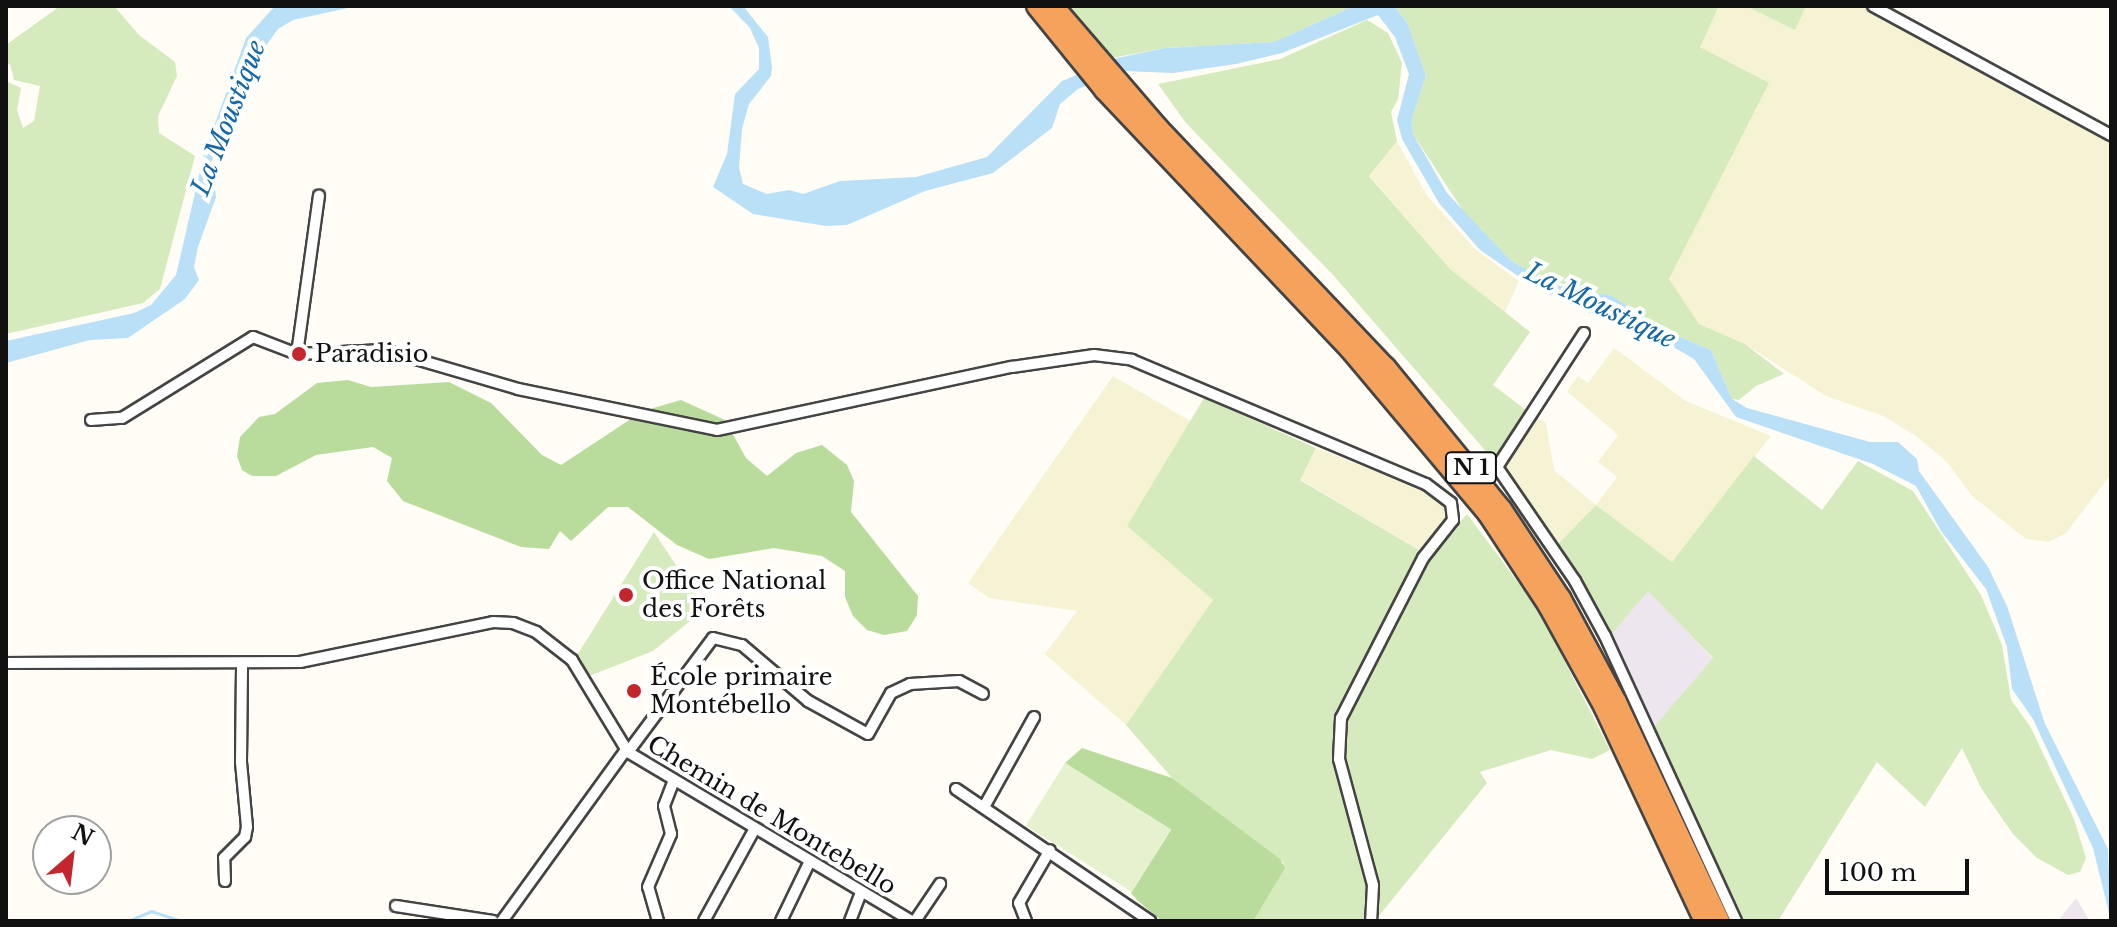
<!DOCTYPE html>
<meta charset="utf-8">
<style>
body{margin:0}
#map{position:relative;width:2117px;height:927px;overflow:hidden;background:#fffdf5;font-family:"Libre Baskerville",serif}
div>[style]{position:absolute}
[style*='--x']{left:calc(var(--x)*1px);top:calc(var(--y)*1px);width:calc(var(--w)*1px);rotate:calc(var(--a)*1deg)}
.industrial>*{inset:0;background:#eee6ef}
.farmland>*{inset:0;background:#f6f3d4}
.green>*{inset:0;background:#d5ebbd}
.forest>*{inset:0;background:#b9dc9c}
.pitch>*{inset:0;background:#e6f2cf;transform-origin:0 0}
.water>*{inset:0;background:#b9e0f7}
.stream>*{height:3px;margin:-1.5px;padding:0 1.5px;transform-origin:1.5px;border-radius:1.5px;background:#b9e0f7}
.roads{filter:drop-shadow(2px 0 #444) drop-shadow(-2px 0 #444) drop-shadow(0 2px #444) drop-shadow(0 -2px #444)}
.street>*{height:10px;margin:-5px;padding:0 5px;transform-origin:5px;border-radius:5px;background:#fff}
.highway>*{height:18px;margin:-9px;padding:0 9px;transform-origin:9px;border-radius:9px;background:#f5a25d}
.dots>*{width:22px;height:22px;translate:-50% -50%;box-sizing:border-box;border:4px solid #fff;border-radius:50%}
span{translate:-50% -50%;white-space:nowrap;text-align:center;line-height:1.15;-webkit-text-stroke:8px #fff;paint-order:stroke}
.shield-label span{padding:2px 6px;background:#fff;border:2px solid;border-radius:6px;-webkit-text-stroke-width:0}
.shield-label{font-size:22px;color:#111;font-weight:700}
.poi-label{font-size:24px;color:#111}
.left{translate:0 -50%;text-align:left}
.street-label{font-size:24px;color:#111}
.water-label{font-size:26px;color:#1768a6;font-style:italic}
.frame{position:absolute;inset:0;border:8px solid #111;pointer-events:none}
.north{position:absolute;left:32px;top:815px;width:80px;height:80px;box-sizing:border-box;background:#fff;border:2px solid #a0a0a0;border-radius:50%;rotate:28deg;font-size:22px;font-weight:700;line-height:32px;text-align:center;color:#111}
.north::after{content:'';display:block;margin:auto;width:28px;height:36px;background:#c4262e;clip-path:polygon(50% 0,100% 100%,50% 72%,0 100%)}
.scale{position:absolute;left:1825px;top:859px;width:144px;height:36px;box-sizing:border-box;border:4px solid #111;border-top:0;padding-left:10px;font-size:24px;line-height:28px;white-space:nowrap;color:#111;-webkit-text-stroke:6px #fff;paint-order:stroke}
</style>
<div id="map">
<div class="industrial">
<i style="clip-path:polygon(1648px 590px,1713px 659px,1653px 728px,1610px 636px)"></i>
<i style="clip-path:polygon(2076px 898px,2090px 921px,2058px 921px)"></i>
</div>
<div class="farmland">
<i style="clip-path:polygon(1719px 6px,1746px 6px,1795px 29px,1806px 6px,1876px 6px,2111px 137px,2111px 474px,2066px 533px,2049px 542px,2026px 539px,1972px 496px,1947px 462px,1916px 436px,1883px 416px,1826px 396px,1745px 344px,1699px 324px,1682px 302px,1669px 279px,1703px 50px,1700px 44px)"></i>
<i style="clip-path:polygon(1397px 141px,1427px 196px,1475px 249px,1519px 281px,1504px 314px,1450px 269px,1369px 175px)"></i>
<i style="clip-path:polygon(1614px 348px,1686px 401px,1771px 436px,1672px 562px,1596px 505px,1556px 546px,1501px 466px,1535px 416px,1546px 423px,1554px 470px,1596px 505px,1617px 477px,1598px 462px,1618px 435px,1567px 391px,1578px 376px,1588px 383px)"></i>
<i style="clip-path:polygon(1113px 376px,1192px 422px,1127px 526px,1213px 600px,1126px 725px,1045px 654px,1077px 611px,989px 598px,968px 583px)"></i>
<i style="clip-path:polygon(1316px 448px,1420px 489px,1440px 501px,1447px 515px,1421px 551px,1300px 479px)"></i>
</div>
<div class="green">
<i style="clip-path:polygon(60px 6px,114px 6px,139px 35px,175px 62px,177px 76px,158px 116px,159px 133px,195px 156px,160px 289px,143px 303px,6px 334px,6px 81px,21px 88px,17px 110px,23px 128px,34px 121px,40px 86px,14px 80px,10px 64px,6px 65px,6px 45px)"></i>
<i style="clip-path:polygon(1065px 6px,1354px 6px,1274px 42px,1165px 48px,1106px 59px)"></i>
<i style="clip-path:polygon(1394px 6px,1719px 6px,1700px 47px,1769px 83px,1669px 279px,1699px 324px,1745px 344px,1784px 374px,1756px 386px,1739px 400px,1732px 399px,1711px 350px,1664px 330px,1612px 297px,1542px 278px,1510px 260px,1473px 226px,1413px 134px,1412px 119px,1426px 75px,1407px 22px)"></i>
<i style="clip-path:polygon(1746px 6px,1806px 6px,1795px 30px)"></i>
<i style="clip-path:polygon(1367px 20px,1388px 33px,1402px 63px,1398px 99px,1391px 112px,1397px 141px,1369px 176px,1450px 269px,1530px 332px,1493px 385px,1530px 413px,1496px 463px,1334px 276px,1186px 123px,1158px 84px,1280px 59px)"></i>
<i style="clip-path:polygon(1204px 398px,1316px 448px,1300px 480px,1429px 556px,1467px 514px,1538px 609px,1610px 750px,1592px 759px,1551px 750px,1480px 772px,1487px 783px,1378px 917px,1380px 892px,1353px 799px,1343px 799px,1370px 900px,1365px 921px,1253px 921px,1284px 863px,1172px 778px,1126px 725px,1213px 600px,1127px 526px)"></i>
<i style="clip-path:polygon(1754px 456px,1822px 510px,1858px 461px,1913px 491px,1981px 595px,2002px 645px,2011px 700px,2030px 726px,2074px 819px,2086px 858px,2080px 872px,2068px 875px,2037px 858px,2013px 834px,1981px 788px,1962px 748px,1925px 807px,1877px 762px,1778px 921px,1745px 921px,1653px 728px,1713px 658px,1648px 591px,1610px 636px,1556px 546px,1596px 505px,1672px 562px)"></i>
<i style="clip-path:polygon(654px 532px,705px 609px,653px 651px,589px 676px,576px 657px)"></i>
</div>
<div class="forest">
<i style="clip-path:polygon(348px 380px,371px 387px,449px 382px,491px 403px,542px 455px,561px 465px,643px 411px,681px 400px,725px 420px,746px 458px,767px 476px,796px 453px,822px 445px,847px 465px,854px 481px,851px 512px,918px 596px,917px 615px,907px 631px,884px 635px,867px 630px,853px 616px,845px 597px,845px 571px,822px 556px,774px 548px,709px 559px,677px 545px,628px 507px,608px 507px,571px 541px,560px 531px,549px 549px,521px 547px,403px 501px,387px 481px,392px 458px,373px 447px,316px 455px,276px 476px,252px 476px,242px 470px,237px 456px,240px 437px,259px 417px,275px 414px,317px 383px)"></i>
<i style="clip-path:polygon(1082px 748px,1172px 778px,1280px 859px,1285px 868px,1253px 921px,1162px 921px,1138px 901px,1131px 893px,1171px 830px,1065px 763px)"></i>
</div>
<div class="pitch">
<i style="left:1065px;top:763px;width:125px;height:74px;rotate:32deg"></i>
</div>
<div class="water">
<i style="clip-path:polygon(275px 6px,357px 6px,293px 20px,278px 29px,257px 58px,211px 163px,216px 197px,198px 247px,194px 267px,199px 280px,185px 299px,128px 338px,90px 340px,6px 363px,6px 341px,134px 313px,151px 305px,176px 275px,204px 154px,246px 38px)"></i>
<i style="clip-path:polygon(729px 6px,743px 6px,768px 37px,772px 67px,771px 76px,749px 104px,742px 129px,739px 167px,743px 184px,767px 194px,789px 190px,803px 194px,840px 181px,916px 177px,987px 157px,1062px 81px,1117px 58px,1165px 48px,1274px 42px,1354px 6px,1394px 6px,1407px 22px,1426px 75px,1412px 119px,1413px 134px,1447px 193px,1510px 260px,1555px 285px,1612px 296px,1664px 330px,1711px 350px,1732px 399px,1747px 408px,1870px 442px,1898px 442px,1917px 459px,1919px 471px,1988px 567px,2007px 606px,2045px 724px,2108px 849px,2111px 921px,2093px 848px,2033px 719px,2012px 689px,2007px 647px,1986px 589px,1941px 531px,1916px 486px,1873px 464px,1736px 417px,1694px 359px,1625px 319px,1601px 310px,1589px 313px,1534px 287px,1480px 250px,1439px 203px,1402px 139px,1397px 120px,1409px 74px,1395px 37px,1378px 15px,1282px 53px,1236px 64px,1173px 73px,1123px 71px,1078px 89px,1060px 104px,1052px 128px,993px 173px,925px 191px,847px 225px,826px 226px,753px 214px,713px 187px,727px 154px,735px 94px,759px 69px,759px 48px,750px 28px)"></i>
</div>
<div class="stream">
<i style="--x:128;--y:921;--w:25;--a:-23"></i>
<i style="--x:151;--y:911;--w:32;--a:18"></i>
</div>
<div class="roads">
<div class="street">
<i style="--x:1873;--y:6;--w:271;--a:28.5"></i>
<i style="--x:1584;--y:333;--w:160;--a:123"></i>
<i style="--x:1497;--y:467;--w:138;--a:55.6"></i>
<i style="--x:1575;--y:581;--w:63;--a:61.4"></i>
<i style="--x:1605;--y:636;--w:314;--a:65.3"></i>
<i style="--x:297;--y:354;--w:160;--a:-82.1"></i>
<i style="--x:91;--y:420;--w:31;--a:-4"></i>
<i style="--x:122;--y:418;--w:154;--a:-31.7"></i>
<i style="--x:253;--y:337;--w:47;--a:21.1"></i>
<i style="--x:297;--y:354;--w:88;--a:-2.6"></i>
<i style="--x:385;--y:350;--w:139;--a:16.3"></i>
<i style="--x:518;--y:389;--w:203;--a:11.6"></i>
<i style="--x:717;--y:430;--w:302;--a:-12.1"></i>
<i style="--x:1012;--y:367;--w:83;--a:-8.3"></i>
<i style="--x:1094;--y:355;--w:38;--a:7"></i>
<i style="--x:1132;--y:360;--w:319;--a:22.9"></i>
<i style="--x:1426;--y:484;--w:31;--a:37"></i>
<i style="--x:1451;--y:503;--w:17;--a:83"></i>
<i style="--x:1453;--y:520;--w:48;--a:128.3"></i>
<i style="--x:1423;--y:558;--w:180;--a:117.1"></i>
<i style="--x:1341;--y:718;--w:41;--a:92.8"></i>
<i style="--x:1339;--y:759;--w:131;--a:74.9"></i>
<i style="--x:1373;--y:885;--w:36;--a:93"></i>
<i style="--x:6;--y:663;--w:294;--a:-0.2"></i>
<i style="--x:300;--y:662;--w:197;--a:-11.7"></i>
<i style="--x:493;--y:622;--w:20;--a:3"></i>
<i style="--x:513;--y:623;--w:25;--a:21"></i>
<i style="--x:536;--y:632;--w:46;--a:37.9"></i>
<i style="--x:572;--y:660;--w:108;--a:58.7"></i>
<i style="--x:628;--y:752;--w:330;--a:30.8"></i>
<i style="--x:628;--y:752;--w:142;--a:-53.3"></i>
<i style="--x:713;--y:638;--w:30;--a:14"></i>
<i style="--x:742;--y:645;--w:87;--a:40.3"></i>
<i style="--x:808;--y:701;--w:68;--a:28.8"></i>
<i style="--x:868;--y:734;--w:47;--a:-60.7"></i>
<i style="--x:891;--y:693;--w:21;--a:-25"></i>
<i style="--x:910;--y:684;--w:49;--a:-3.5"></i>
<i style="--x:959;--y:681;--w:27;--a:28"></i>
<i style="--x:956;--y:789;--w:235;--a:34.2"></i>
<i style="--x:984;--y:807;--w:103;--a:-60.9"></i>
<i style="--x:225;--y:881;--w:23;--a:-92"></i>
<i style="--x:224;--y:858;--w:30;--a:-45"></i>
<i style="--x:245;--y:837;--w:10;--a:-79"></i>
<i style="--x:247;--y:827;--w:65;--a:-95.3"></i>
<i style="--x:241;--y:762;--w:99;--a:-89.4"></i>
<i style="--x:396;--y:906;--w:98;--a:8.8"></i>
<i style="--x:502;--y:921;--w:211;--a:-54.1"></i>
<i style="--x:658;--y:921;--w:35;--a:-106"></i>
<i style="--x:648;--y:887;--w:58;--a:-66.5"></i>
<i style="--x:671;--y:834;--w:29;--a:-104"></i>
<i style="--x:664;--y:806;--w:28;--a:-69"></i>
<i style="--x:704;--y:921;--w:104;--a:-61.2"></i>
<i style="--x:781;--y:921;--w:67;--a:-64.2"></i>
<i style="--x:850;--y:921;--w:30;--a:-69"></i>
<i style="--x:915;--y:921;--w:45;--a:-56"></i>
<i style="--x:1026;--y:921;--w:19;--a:-111"></i>
<i style="--x:1019;--y:903;--w:61;--a:-59.7"></i>
</div>
<div class="highway">
<i style="--x:1036;--y:6;--w:108;--a:51"></i>
<i style="--x:1104;--y:90;--w:358;--a:46.6"></i>
<i style="--x:1350;--y:350;--w:213;--a:50"></i>
<i style="--x:1487;--y:513;--w:111;--a:56.7"></i>
<i style="--x:1548;--y:606;--w:116;--a:61.2"></i>
<i style="--x:1604;--y:708;--w:235;--a:64.9"></i>
<i style="--x:1054;--y:6;--w:160;--a:49.3"></i>
<i style="--x:1158;--y:127;--w:331;--a:46.5"></i>
<i style="--x:1386;--y:367;--w:183;--a:50.8"></i>
<i style="--x:1502;--y:509;--w:107;--a:56.5"></i>
<i style="--x:1561;--y:598;--w:118;--a:61.7"></i>
<i style="--x:1617;--y:702;--w:242;--a:64.8"></i>
</div>
</div>
<div class="dots">
<i style="left:299px;top:354px;background:#c4262e"></i>
<i style="left:626px;top:595px;background:#c4262e"></i>
<i style="left:634px;top:691px;background:#c4262e"></i>
</div>
<div class="shield-label">
<span style="left:1471px;top:468px">N 1</span>
</div>
<div class="poi-label">
<span class="left" style="left:315px;top:354px">Paradisio</span>
<span class="left" style="left:642px;top:595px">Office National<br>des Forêts</span>
<span class="left" style="left:650px;top:691px">École primaire<br>Montébello</span>
</div>
<div class="street-label">
<span style="left:772px;top:815px;rotate:31deg">Chemin de Montebello</span>
</div>
<div class="water-label">
<span style="left:229px;top:118px;rotate:-69deg">La Moustique</span>
<span style="left:1600px;top:306px;rotate:26deg">La Moustique</span>
</div>
<div class="frame"></div>
<div class="north">N</div>
<div class="scale">100 m</div>
</div>
